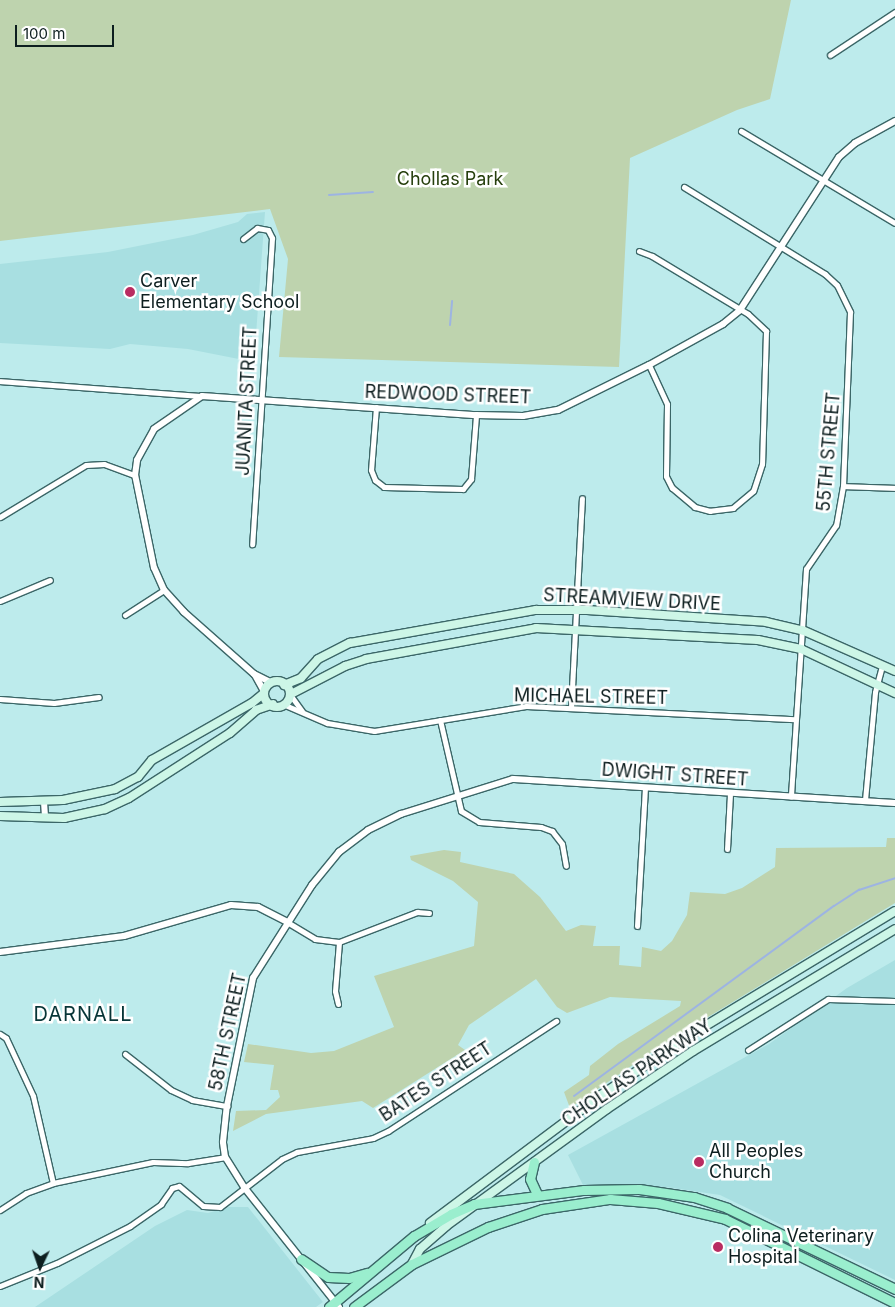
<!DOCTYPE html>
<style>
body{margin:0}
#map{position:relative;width:895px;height:1307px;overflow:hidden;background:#bdebec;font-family:Inter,sans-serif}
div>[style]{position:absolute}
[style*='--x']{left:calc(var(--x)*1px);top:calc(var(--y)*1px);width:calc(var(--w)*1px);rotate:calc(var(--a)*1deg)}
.built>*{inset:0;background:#a8dfe1}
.green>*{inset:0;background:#bed3ae}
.stream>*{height:2px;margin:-1px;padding:0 1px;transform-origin:1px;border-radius:1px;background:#9db4e2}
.roads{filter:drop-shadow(1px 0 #3b6667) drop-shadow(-1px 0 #3b6667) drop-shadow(0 1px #3b6667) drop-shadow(0 -1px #3b6667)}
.minor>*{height:5px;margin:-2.5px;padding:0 2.5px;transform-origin:2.5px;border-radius:2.5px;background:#fff}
.tertiary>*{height:6px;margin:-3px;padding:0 3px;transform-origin:3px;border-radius:3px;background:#fff}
.secondary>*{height:8px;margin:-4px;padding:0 4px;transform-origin:4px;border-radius:4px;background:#cdf6e7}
.secondary>.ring{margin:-4px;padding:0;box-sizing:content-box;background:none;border:8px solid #cdf6e7;border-radius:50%}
.primary>*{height:9px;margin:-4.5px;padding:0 4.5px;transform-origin:4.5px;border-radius:4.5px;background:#9aeece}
.dots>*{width:14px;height:14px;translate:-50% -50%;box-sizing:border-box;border:2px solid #fff;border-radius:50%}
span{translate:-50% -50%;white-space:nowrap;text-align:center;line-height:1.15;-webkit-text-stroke:5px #fff;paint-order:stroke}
.park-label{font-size:18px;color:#263f0d}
.poi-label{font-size:18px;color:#0d1e1f}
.left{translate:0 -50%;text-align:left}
.street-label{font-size:18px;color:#0d1e1f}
.quarter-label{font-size:20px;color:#073537;letter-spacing:1px}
.north{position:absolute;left:15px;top:1242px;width:50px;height:50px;-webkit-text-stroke:4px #fff;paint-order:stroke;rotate:183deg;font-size:14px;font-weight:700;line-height:20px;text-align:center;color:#0d1e1f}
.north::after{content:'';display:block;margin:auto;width:18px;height:22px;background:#0d1e1f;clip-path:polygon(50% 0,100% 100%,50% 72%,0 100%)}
.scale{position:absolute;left:15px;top:25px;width:99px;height:22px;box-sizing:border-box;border:2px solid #0d1e1f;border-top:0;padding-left:6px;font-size:15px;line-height:18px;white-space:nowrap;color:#0d1e1f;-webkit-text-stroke:4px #fff;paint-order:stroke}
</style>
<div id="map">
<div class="built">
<i style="clip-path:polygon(265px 212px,254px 362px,188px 349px,130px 344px,110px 349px,0 343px,0 264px,108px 252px,193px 235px,238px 222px,247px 214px)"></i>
<i style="clip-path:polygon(895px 960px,895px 1280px,720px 1195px,666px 1187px,584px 1187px,568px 1155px,769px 1044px,847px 988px)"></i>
<i style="clip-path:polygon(229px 1207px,248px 1207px,323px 1302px,316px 1307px,35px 1307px,155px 1226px,187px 1210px,208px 1213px)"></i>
</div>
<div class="green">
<i style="clip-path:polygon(0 0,791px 0,770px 99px,737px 110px,630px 158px,619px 367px,279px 357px,288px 259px,270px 209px,0 241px)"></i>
<i style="clip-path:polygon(887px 838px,895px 838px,895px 903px,659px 1047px,570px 1108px,564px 1092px,589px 1075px,590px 1066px,618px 1044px,680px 1006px,681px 1001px,610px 997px,567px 1013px,557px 1007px,536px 979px,469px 1025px,458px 1045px,465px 1050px,373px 1108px,362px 1101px,266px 1114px,233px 1131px,236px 1111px,266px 1110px,280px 1097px,278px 1090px,270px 1090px,274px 1065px,244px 1062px,248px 1044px,311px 1053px,334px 1051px,394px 1027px,374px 976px,474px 946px,478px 902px,453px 881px,411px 860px,410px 856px,444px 850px,461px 852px,460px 862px,514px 874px,540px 897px,566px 931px,581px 925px,596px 926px,593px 946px,620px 946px,619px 965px,641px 967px,642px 947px,661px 951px,672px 941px,687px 915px,690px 892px,725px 894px,742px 888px,775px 867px,776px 848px,886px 847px)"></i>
</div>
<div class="stream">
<i style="--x:329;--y:195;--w:44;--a:-3.9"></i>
<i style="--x:450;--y:325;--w:24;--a:-85"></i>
<i style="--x:574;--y:1096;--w:322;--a:-36.2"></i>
<i style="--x:834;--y:906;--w:30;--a:-33"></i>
<i style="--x:859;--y:890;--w:38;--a:-18"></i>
</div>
<div class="roads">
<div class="minor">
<i style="--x:830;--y:55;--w:78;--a:-33.5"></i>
<i style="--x:741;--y:131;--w:179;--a:30.9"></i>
<i style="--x:684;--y:187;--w:166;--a:31.7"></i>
<i style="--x:825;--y:274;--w:16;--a:43"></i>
<i style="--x:837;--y:285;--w:30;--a:64"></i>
<i style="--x:850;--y:312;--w:174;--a:92.3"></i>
<i style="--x:843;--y:486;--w:40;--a:100"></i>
<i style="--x:836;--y:525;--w:53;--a:124.3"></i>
<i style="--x:806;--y:569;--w:228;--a:93.8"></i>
<i style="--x:243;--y:239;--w:18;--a:-38"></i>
<i style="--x:257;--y:228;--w:11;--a:10"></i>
<i style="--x:268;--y:230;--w:9;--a:63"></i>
<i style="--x:272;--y:238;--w:307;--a:93.7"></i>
<i style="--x:639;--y:251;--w:14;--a:21"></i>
<i style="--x:652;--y:256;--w:112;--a:31.1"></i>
<i style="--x:748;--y:314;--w:25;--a:43"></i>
<i style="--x:766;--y:331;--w:133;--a:91.7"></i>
<i style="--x:762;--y:464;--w:28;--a:108"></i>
<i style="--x:753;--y:491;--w:26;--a:140"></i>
<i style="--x:733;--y:508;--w:23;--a:173"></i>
<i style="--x:710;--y:511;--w:16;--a:-165"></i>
<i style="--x:695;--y:507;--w:30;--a:-140"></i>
<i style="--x:672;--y:488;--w:13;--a:-117"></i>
<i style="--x:666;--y:476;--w:72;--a:-89.2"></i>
<i style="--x:667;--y:404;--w:43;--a:-114.8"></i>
<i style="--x:0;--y:381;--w:202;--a:4.3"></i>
<i style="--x:376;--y:407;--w:63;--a:94.5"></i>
<i style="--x:371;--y:470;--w:11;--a:68"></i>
<i style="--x:375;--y:480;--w:11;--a:38"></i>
<i style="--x:384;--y:487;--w:79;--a:1.5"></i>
<i style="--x:463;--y:489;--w:13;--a:-51"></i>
<i style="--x:471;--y:479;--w:64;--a:-85.5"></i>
<i style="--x:843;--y:486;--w:52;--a:2.2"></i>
<i style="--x:0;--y:517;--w:100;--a:-31.2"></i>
<i style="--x:86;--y:465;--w:18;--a:-3"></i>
<i style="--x:104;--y:464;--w:33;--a:20"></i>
<i style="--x:0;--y:601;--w:54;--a:-22.8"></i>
<i style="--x:125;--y:615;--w:46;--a:-32.7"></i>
<i style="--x:291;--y:696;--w:19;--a:54"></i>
<i style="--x:0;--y:699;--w:54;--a:4.2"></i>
<i style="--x:54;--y:703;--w:45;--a:-7.6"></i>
<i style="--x:285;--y:705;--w:46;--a:23.2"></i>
<i style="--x:327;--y:723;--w:48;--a:9.7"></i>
<i style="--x:374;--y:731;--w:154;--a:-9.3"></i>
<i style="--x:526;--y:706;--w:269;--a:2.8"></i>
<i style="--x:571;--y:707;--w:209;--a:-87"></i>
<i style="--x:440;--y:720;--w:93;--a:77"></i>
<i style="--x:461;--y:811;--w:21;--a:31"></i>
<i style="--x:479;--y:822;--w:62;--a:4.6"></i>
<i style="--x:541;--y:827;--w:12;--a:20"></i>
<i style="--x:552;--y:831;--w:16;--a:52"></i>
<i style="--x:562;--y:844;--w:22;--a:80"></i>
<i style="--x:865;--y:800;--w:108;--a:-84.7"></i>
<i style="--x:875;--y:692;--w:27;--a:-75"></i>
<i style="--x:727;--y:849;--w:56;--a:-86.9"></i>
<i style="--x:287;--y:922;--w:33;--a:31"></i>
<i style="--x:315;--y:939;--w:24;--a:7"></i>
<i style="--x:339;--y:942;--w:84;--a:-21"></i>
<i style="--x:417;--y:912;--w:12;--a:5"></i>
<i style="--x:637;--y:926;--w:137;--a:-86.7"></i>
<i style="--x:338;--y:1004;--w:13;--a:-103"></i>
<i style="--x:335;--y:991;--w:49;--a:-85.3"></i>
<i style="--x:0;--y:1034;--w:7;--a:34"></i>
<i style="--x:6;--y:1038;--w:64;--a:65"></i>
<i style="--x:33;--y:1096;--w:89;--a:77.1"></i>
<i style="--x:748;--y:1050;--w:95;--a:-32.5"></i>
<i style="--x:828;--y:999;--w:67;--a:1.7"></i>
<i style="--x:125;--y:1054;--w:58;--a:38"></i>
<i style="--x:171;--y:1090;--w:23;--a:25"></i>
<i style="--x:192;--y:1100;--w:36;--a:10"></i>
<i style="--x:0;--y:1210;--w:31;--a:-33"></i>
<i style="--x:26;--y:1193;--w:29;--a:-20"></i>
<i style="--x:53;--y:1183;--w:102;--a:-11.9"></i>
<i style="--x:153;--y:1162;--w:35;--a:2"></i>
<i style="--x:188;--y:1163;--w:37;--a:-9"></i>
<i style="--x:0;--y:1286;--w:61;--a:-22"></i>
<i style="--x:57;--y:1263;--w:82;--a:-26.9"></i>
<i style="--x:130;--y:1226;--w:38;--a:-35"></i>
<i style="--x:161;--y:1204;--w:19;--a:-55"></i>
<i style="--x:172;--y:1188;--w:7;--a:-16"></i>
<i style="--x:179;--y:1186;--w:31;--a:40"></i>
<i style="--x:203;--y:1206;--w:17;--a:3"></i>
<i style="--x:220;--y:1207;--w:78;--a:-37.7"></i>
<i style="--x:282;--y:1159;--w:17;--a:-25"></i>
<i style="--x:297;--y:1152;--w:77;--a:-10.4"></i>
<i style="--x:373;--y:1138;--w:17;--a:-25"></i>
<i style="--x:388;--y:1131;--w:201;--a:-33.2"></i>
</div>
<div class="tertiary">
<i style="--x:255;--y:675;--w:18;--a:61"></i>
<i style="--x:270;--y:682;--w:18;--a:-153"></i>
<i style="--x:254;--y:674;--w:94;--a:-138.5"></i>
<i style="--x:184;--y:612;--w:30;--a:-132"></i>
<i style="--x:164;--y:590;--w:24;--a:-114"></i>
<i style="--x:154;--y:568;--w:95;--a:-101.5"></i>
<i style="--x:135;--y:475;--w:15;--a:-82"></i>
<i style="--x:137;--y:460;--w:35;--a:-61"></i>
<i style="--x:154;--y:429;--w:58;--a:-34.5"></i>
<i style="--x:202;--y:396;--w:275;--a:4"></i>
<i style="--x:476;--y:415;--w:47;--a:1.2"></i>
<i style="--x:523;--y:416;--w:36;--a:-10"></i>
<i style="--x:558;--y:410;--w:102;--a:-26.3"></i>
<i style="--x:649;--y:365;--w:85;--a:-29"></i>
<i style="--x:723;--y:324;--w:22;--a:-39"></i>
<i style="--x:740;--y:310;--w:182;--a:-57.1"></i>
<i style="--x:839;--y:157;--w:21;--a:-41"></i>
<i style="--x:855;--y:143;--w:46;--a:-28.8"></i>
<i style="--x:44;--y:802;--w:16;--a:86"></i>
<i style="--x:0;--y:952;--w:125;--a:-7.4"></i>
<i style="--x:124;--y:936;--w:111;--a:-16.2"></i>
<i style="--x:231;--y:905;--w:27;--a:4"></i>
<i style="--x:258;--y:907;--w:33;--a:27"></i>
<i style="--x:339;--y:1307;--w:153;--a:-128.4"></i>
<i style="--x:244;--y:1187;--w:36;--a:-122"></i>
<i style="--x:225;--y:1157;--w:15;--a:-98"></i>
<i style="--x:223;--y:1142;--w:36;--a:-84"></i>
<i style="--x:227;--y:1106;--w:131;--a:-78.5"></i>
<i style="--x:253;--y:978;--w:110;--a:-57.6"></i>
<i style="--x:312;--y:885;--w:43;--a:-50.7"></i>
<i style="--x:339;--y:852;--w:36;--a:-37"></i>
<i style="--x:368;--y:830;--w:37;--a:-26"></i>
<i style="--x:401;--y:814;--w:117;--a:-17.4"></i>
<i style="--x:513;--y:779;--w:383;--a:3.6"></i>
</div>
<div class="secondary">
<i class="ring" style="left:264px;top:681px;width:18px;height:18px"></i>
<i style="--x:284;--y:685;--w:18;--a:-22"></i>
<i style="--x:301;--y:678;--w:25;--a:-48"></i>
<i style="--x:318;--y:659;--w:36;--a:-27"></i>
<i style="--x:350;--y:643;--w:189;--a:-10.1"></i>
<i style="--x:536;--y:610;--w:51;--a:0"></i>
<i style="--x:587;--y:610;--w:179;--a:3.8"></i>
<i style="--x:766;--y:622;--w:37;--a:13"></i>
<i style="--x:802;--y:630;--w:102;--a:23.8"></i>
<i style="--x:291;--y:694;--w:61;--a:-27.4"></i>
<i style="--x:345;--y:666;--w:22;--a:-18"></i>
<i style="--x:366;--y:659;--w:173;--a:-10.3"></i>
<i style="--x:536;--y:628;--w:222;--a:3.1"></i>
<i style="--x:758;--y:640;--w:44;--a:11.8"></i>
<i style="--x:801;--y:649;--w:104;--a:25.1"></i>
<i style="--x:0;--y:802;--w:63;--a:-1.8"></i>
<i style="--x:63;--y:800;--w:53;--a:-11.9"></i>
<i style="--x:115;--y:789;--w:26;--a:-28"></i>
<i style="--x:138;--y:777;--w:22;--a:-51"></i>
<i style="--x:152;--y:760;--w:115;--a:-29.7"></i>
<i style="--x:252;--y:703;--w:14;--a:-39"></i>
<i style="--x:0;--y:816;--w:64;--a:1.8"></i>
<i style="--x:64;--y:818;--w:42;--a:-12.4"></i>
<i style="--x:105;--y:809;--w:26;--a:-25"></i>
<i style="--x:129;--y:798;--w:120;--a:-32.8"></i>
<i style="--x:230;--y:733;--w:35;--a:-41"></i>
<i style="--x:256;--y:710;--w:18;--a:-19"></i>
<i style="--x:430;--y:1223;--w:214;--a:-36.8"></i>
<i style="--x:601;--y:1095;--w:110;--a:-33.8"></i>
<i style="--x:692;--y:1034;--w:237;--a:-31.2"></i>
<i style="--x:412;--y:1264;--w:17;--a:-62"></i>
<i style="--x:420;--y:1249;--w:35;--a:-41"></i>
<i style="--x:446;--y:1226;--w:199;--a:-36"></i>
<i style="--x:607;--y:1109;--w:104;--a:-34"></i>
<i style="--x:693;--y:1051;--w:236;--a:-31.1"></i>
</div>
<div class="primary">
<i style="--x:534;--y:1162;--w:17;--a:103"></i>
<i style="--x:530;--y:1179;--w:17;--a:65"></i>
<i style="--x:301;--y:1259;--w:32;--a:34"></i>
<i style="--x:328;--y:1277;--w:21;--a:3"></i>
<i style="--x:349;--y:1278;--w:19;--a:-16"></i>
<i style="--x:329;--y:1307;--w:111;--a:-39.9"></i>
<i style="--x:414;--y:1236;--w:43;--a:-30.7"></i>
<i style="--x:451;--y:1214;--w:25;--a:-23"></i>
<i style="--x:474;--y:1204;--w:111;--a:-7.3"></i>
<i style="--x:584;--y:1190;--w:55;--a:-1"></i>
<i style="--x:639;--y:1189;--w:56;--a:8.3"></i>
<i style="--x:694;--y:1197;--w:35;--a:18"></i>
<i style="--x:727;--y:1208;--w:187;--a:25.7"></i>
<i style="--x:354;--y:1307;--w:72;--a:-36.6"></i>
<i style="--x:412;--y:1264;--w:85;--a:-26"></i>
<i style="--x:488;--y:1227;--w:57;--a:-18.4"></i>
<i style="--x:542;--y:1209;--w:69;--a:-8.4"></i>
<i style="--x:610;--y:1199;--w:48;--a:4.8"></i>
<i style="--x:658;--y:1203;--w:69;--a:13.4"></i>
<i style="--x:725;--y:1219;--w:190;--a:26.3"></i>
</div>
</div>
<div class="dots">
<i style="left:130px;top:292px;background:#b92c61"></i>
<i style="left:699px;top:1162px;background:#b92c61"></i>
<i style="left:718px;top:1247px;background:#b92c61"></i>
</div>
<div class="park-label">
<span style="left:450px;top:179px">Chollas Park</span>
</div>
<div class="poi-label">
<span class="left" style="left:140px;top:292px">Carver<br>Elementary School</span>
<span class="left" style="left:709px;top:1162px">All Peoples<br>Church</span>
<span class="left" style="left:728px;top:1247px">Colina Veterinary<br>Hospital</span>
</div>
<div class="street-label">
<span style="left:448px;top:395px;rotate:2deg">REDWOOD STREET</span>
<span style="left:247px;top:401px;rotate:-87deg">JUANITA STREET</span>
<span style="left:829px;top:452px;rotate:-85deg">55TH STREET</span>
<span style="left:632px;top:600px;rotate:3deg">STREAMVIEW DRIVE</span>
<span style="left:591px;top:697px;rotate:1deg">MICHAEL STREET</span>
<span style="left:675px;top:775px;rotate:4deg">DWIGHT STREET</span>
<span style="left:228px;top:1032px;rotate:-78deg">58TH STREET</span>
<span style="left:637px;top:1073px;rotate:-34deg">CHOLLAS PARKWAY</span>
<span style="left:436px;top:1082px;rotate:-33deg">BATES STREET</span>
</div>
<div class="quarter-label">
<span style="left:83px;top:1014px">DARNALL</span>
</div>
<div class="north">N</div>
<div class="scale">100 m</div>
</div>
